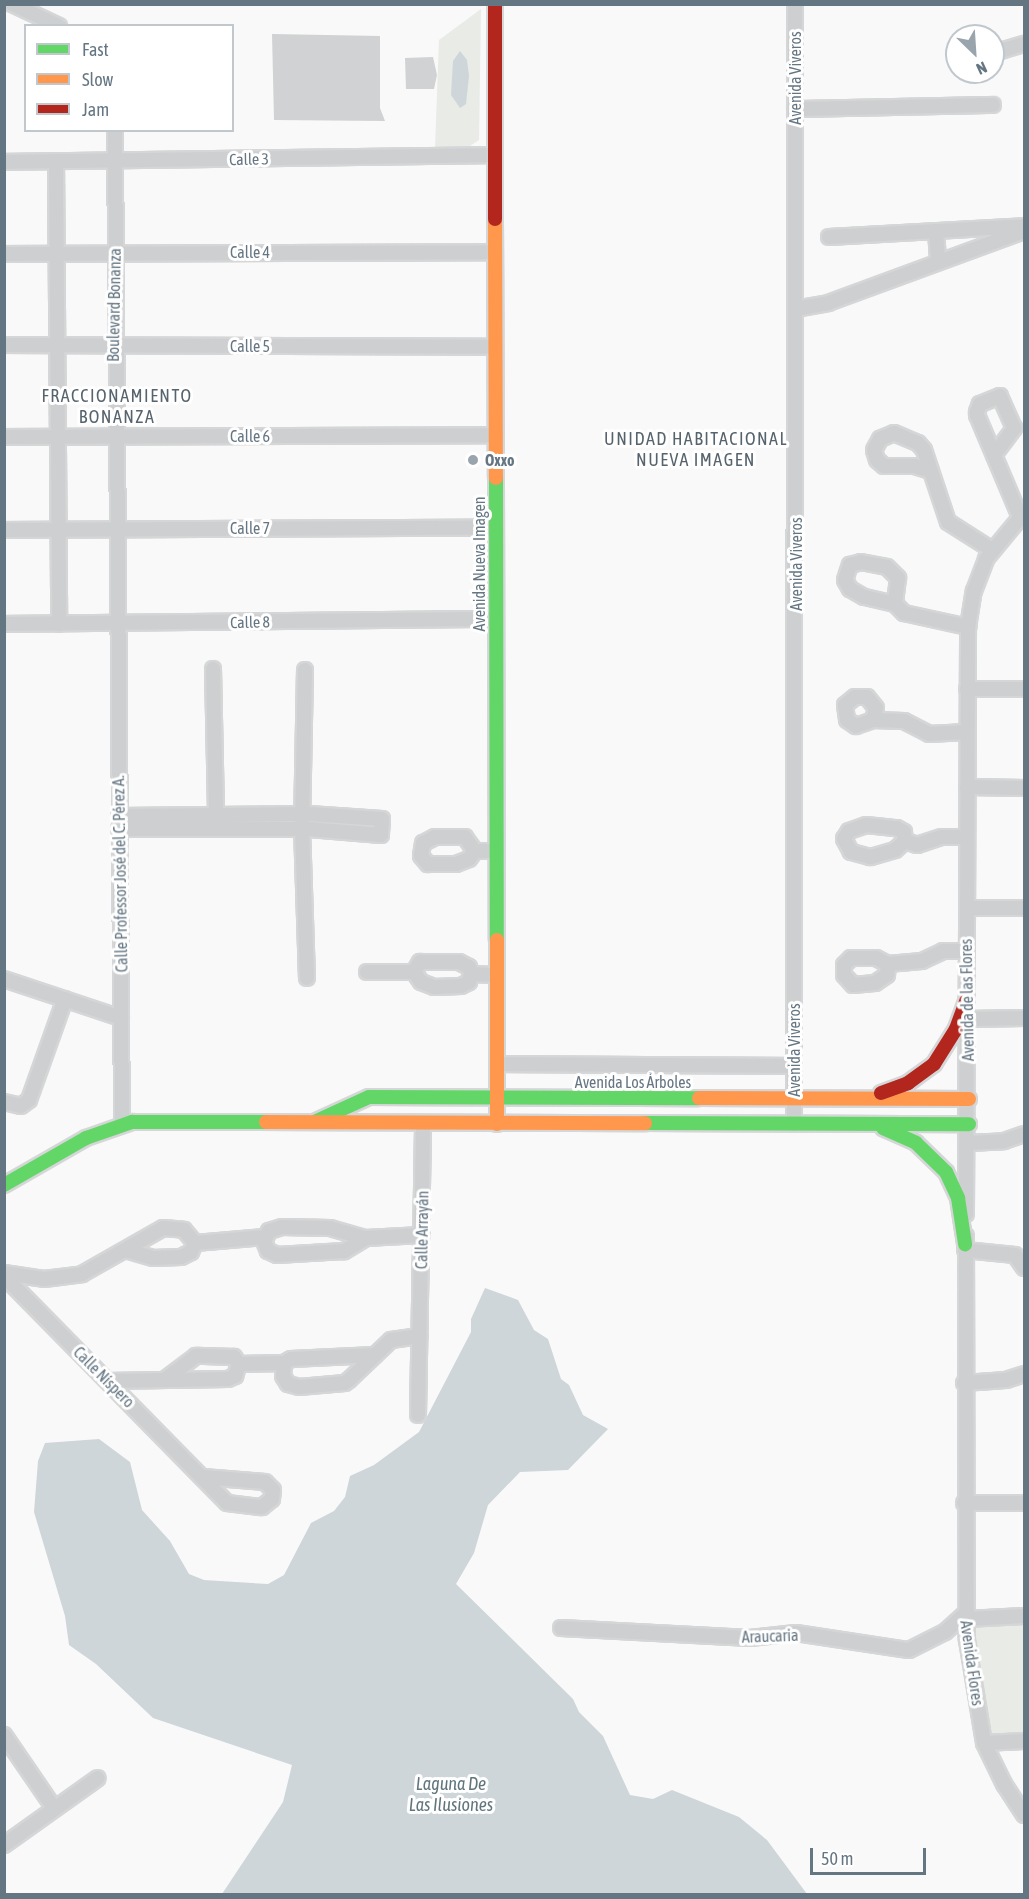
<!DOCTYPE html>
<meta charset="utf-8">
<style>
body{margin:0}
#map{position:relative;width:1029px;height:1899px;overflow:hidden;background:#f9f9f9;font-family:"Asap Condensed",sans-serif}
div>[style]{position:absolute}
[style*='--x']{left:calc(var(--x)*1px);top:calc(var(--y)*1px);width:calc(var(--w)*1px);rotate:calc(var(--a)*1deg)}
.green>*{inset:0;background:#e8ebe6}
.water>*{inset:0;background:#ced6d9}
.building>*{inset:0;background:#d0d2d3}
.roads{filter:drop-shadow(2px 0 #d5d6d7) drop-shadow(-2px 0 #d5d6d7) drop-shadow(0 2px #d5d6d7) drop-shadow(0 -2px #d5d6d7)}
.street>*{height:14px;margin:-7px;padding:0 7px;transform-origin:7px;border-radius:7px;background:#cecfd0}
.fast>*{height:14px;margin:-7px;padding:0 7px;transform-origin:7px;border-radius:7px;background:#63d668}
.slow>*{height:14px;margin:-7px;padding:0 7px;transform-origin:7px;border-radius:7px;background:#ff974d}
.jam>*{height:14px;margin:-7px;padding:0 7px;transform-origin:7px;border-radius:7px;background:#b3261e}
.dots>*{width:16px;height:16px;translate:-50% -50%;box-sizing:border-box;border:3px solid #fff;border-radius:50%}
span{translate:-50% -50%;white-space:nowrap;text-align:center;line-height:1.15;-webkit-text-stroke:6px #fff;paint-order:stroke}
.street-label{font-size:16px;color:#657683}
.poi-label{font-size:16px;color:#657683;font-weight:700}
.left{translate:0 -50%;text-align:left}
.neighbourhood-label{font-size:18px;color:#57646e;letter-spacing:1.5px}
.water-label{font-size:18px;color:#60757c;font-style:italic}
.frame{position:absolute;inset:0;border:6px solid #657683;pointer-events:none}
.legend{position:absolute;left:24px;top:24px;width:210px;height:108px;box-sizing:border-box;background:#fff;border:2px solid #c1c8cd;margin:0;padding:8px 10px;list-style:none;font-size:18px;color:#657683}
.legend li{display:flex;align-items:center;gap:12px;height:30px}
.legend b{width:30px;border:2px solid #c1c8cd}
.north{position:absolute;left:945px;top:24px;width:60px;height:60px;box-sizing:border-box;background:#fff;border:2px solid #c1c8cd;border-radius:50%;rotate:155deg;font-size:16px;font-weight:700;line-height:24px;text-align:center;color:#657683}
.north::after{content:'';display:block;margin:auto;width:21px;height:27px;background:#99a4ac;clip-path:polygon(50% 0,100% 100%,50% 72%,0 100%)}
.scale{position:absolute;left:810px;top:1848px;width:116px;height:27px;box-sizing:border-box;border:3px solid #657683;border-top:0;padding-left:8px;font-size:18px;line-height:21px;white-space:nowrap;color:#657683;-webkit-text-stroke:4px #fff;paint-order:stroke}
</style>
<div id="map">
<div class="green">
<i style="clip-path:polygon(481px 9px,479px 140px,467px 148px,435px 148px,439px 40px)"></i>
<i style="clip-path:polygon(1024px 1615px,1024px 1737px,986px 1738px,966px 1619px)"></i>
</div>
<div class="water">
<i style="clip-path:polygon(460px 51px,467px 60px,469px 76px,466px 104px,460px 108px,451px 95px,453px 61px)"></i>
<i style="clip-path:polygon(485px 1288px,518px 1300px,534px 1330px,548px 1339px,561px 1379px,569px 1385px,583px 1415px,608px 1429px,568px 1470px,520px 1472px,488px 1505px,474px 1553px,456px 1584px,573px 1699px,579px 1712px,603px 1736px,630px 1795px,653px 1799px,672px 1790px,739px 1817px,767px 1840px,807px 1894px,222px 1894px,283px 1802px,292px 1765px,153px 1718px,96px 1664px,69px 1645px,65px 1616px,34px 1512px,38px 1461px,45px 1443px,99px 1439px,130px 1462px,142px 1510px,170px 1541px,189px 1574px,204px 1580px,268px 1584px,284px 1575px,311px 1523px,334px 1511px,345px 1497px,350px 1476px,374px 1465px,419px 1432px,471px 1332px,471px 1319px)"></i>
</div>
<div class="building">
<i style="clip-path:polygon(272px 34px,380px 36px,380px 108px,385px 121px,274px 120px)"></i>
<i style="clip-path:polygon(433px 57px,437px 75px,434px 89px,406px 89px,405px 58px)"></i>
</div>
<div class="roads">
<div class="street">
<i style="--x:12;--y:4;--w:52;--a:25.1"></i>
<i style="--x:994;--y:53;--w:31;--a:-17"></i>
<i style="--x:795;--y:109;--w:198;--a:-1.2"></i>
<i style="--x:115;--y:130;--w:993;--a:89.6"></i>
<i style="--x:56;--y:161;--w:463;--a:89.6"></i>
<i style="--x:4;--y:162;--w:490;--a:-0.8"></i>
<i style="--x:936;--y:231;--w:31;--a:86"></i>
<i style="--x:829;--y:237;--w:195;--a:-3.2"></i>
<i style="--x:4;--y:254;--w:491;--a:-0.2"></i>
<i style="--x:795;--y:309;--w:34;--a:-10"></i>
<i style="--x:828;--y:303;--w:209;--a:-20.2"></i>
<i style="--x:4;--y:345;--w:491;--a:0.2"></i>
<i style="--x:4;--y:437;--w:492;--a:-0.2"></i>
<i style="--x:994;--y:455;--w:34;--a:-53"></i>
<i style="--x:1014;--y:428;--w:35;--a:-114"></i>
<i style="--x:1000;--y:396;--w:22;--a:158"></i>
<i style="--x:980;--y:404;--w:9;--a:111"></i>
<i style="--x:977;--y:412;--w:3;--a:90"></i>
<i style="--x:977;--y:415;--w:111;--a:67.1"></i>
<i style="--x:931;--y:471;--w:17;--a:-163"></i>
<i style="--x:915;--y:466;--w:31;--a:180"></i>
<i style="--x:884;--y:466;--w:9;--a:-139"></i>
<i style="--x:877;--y:460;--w:10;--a:-107"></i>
<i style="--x:874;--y:450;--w:13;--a:-61"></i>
<i style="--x:880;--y:439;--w:15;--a:-23"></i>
<i style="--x:894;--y:433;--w:26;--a:23"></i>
<i style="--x:918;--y:443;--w:9;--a:49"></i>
<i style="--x:924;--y:450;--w:76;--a:71.6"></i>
<i style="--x:948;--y:522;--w:52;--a:32.5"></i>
<i style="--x:4;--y:530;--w:492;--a:-0.3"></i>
<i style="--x:895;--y:604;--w:32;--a:-167"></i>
<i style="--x:864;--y:597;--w:16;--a:-150"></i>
<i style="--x:850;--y:589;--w:10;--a:-119"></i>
<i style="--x:845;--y:580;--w:16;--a:-72"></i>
<i style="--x:850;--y:565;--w:11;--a:-15"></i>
<i style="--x:861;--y:562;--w:26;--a:11"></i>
<i style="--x:887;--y:567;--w:16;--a:45"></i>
<i style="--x:898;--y:578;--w:26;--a:97"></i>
<i style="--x:895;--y:604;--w:13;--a:45"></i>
<i style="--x:904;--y:613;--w:66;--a:12.3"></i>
<i style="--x:4;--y:624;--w:492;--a:-0.6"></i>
<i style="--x:213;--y:669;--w:144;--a:88.8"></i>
<i style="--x:305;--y:670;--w:158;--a:91.1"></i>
<i style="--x:302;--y:828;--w:150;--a:88.1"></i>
<i style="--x:967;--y:689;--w:57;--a:0"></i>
<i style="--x:873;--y:720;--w:12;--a:-76"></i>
<i style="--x:876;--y:708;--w:14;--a:-129"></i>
<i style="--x:867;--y:697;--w:12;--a:180"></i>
<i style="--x:855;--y:697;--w:13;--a:141"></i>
<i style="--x:845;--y:705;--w:15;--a:82"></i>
<i style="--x:847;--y:720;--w:11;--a:34"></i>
<i style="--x:856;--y:726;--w:18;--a:-19"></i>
<i style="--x:873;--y:720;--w:31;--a:2"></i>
<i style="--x:904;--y:721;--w:28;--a:27"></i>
<i style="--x:929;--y:734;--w:38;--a:-3"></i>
<i style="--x:967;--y:787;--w:57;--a:1"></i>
<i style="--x:119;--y:816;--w:190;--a:-0.6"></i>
<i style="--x:309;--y:814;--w:73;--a:3.9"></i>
<i style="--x:382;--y:819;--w:16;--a:94"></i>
<i style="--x:381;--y:835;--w:72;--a:-175.2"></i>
<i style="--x:309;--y:829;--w:190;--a:180"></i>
<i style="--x:905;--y:841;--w:13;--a:138"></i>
<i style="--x:895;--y:850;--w:26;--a:164"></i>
<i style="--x:870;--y:857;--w:20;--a:-165"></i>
<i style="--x:851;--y:852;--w:15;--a:-118"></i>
<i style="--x:844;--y:839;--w:9;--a:-58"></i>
<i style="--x:849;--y:831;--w:18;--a:-19"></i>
<i style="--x:866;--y:825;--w:31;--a:6"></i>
<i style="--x:897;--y:828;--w:8;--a:30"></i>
<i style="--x:904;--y:832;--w:9;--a:84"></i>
<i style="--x:905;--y:841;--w:13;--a:18"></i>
<i style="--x:917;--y:845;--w:26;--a:-18"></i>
<i style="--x:942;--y:837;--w:25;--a:0"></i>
<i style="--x:475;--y:851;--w:17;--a:-126"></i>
<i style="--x:465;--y:837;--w:30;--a:180"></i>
<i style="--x:435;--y:837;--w:13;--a:153"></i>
<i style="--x:423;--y:843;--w:13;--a:99"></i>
<i style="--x:421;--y:856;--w:11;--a:49"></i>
<i style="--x:428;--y:864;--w:28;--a:0"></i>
<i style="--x:456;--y:864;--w:14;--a:-21"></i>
<i style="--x:469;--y:859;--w:10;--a:-53"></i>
<i style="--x:475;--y:851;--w:20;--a:0"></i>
<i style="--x:967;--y:908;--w:57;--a:0"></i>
<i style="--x:888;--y:964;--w:11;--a:95"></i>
<i style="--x:887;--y:975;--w:14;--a:146"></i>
<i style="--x:875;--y:983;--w:22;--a:175"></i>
<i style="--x:853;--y:985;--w:13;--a:-132"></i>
<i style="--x:844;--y:975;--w:10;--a:-90"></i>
<i style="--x:844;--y:965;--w:10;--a:-45"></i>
<i style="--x:851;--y:958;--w:25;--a:0"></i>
<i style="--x:876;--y:958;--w:13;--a:27"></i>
<i style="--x:888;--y:964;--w:34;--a:-5"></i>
<i style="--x:922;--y:961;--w:23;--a:-25"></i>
<i style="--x:943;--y:951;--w:24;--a:0"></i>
<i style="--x:367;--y:972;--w:47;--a:0"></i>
<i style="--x:414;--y:972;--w:12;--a:55"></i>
<i style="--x:421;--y:982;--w:14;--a:21"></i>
<i style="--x:434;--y:987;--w:27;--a:-2"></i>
<i style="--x:461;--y:986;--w:9;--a:-27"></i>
<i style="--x:469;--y:982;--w:8;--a:-76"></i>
<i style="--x:471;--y:974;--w:26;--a:2"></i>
<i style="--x:414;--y:972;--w:12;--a:-59"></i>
<i style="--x:420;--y:962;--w:39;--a:0"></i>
<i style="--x:459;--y:962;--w:11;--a:27"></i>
<i style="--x:469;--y:967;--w:7;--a:74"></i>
<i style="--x:4;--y:979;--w:123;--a:18.4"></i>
<i style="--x:967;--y:1019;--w:57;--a:-1"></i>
<i style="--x:497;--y:1064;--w:297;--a:0.4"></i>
<i style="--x:4;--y:1102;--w:17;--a:13"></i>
<i style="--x:21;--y:1106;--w:10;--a:-37"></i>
<i style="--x:29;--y:1100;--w:107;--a:-70.4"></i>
<i style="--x:794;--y:1124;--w:1120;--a:-89.95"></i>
<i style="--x:969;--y:1143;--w:35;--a:-3"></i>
<i style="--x:1004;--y:1141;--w:21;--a:-19"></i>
<i style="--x:966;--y:1214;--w:587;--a:-89.8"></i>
<i style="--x:968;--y:627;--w:36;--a:-81"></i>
<i style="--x:974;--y:591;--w:34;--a:-69"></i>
<i style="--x:986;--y:559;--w:60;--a:-50.4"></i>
<i style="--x:966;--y:1236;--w:404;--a:89.9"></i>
<i style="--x:967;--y:1640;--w:104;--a:80.6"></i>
<i style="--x:984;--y:1743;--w:46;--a:64"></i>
<i style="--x:1004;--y:1784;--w:37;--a:57"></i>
<i style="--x:366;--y:1238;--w:26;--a:149"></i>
<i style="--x:344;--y:1251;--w:67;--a:176.6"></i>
<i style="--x:277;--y:1255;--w:10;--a:-156"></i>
<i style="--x:268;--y:1251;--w:11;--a:-112"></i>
<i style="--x:264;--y:1241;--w:11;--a:-63"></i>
<i style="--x:269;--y:1231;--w:14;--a:-17"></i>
<i style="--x:282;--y:1227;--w:48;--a:1.2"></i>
<i style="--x:330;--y:1228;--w:37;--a:16"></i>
<i style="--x:366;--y:1238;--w:56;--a:-3.1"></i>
<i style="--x:195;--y:1243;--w:70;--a:-4.9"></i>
<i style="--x:965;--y:1250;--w:50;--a:5.7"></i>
<i style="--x:1015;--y:1255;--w:16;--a:55"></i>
<i style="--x:4;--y:1273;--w:40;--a:8.5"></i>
<i style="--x:44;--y:1279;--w:38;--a:-7"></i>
<i style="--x:82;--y:1274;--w:93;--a:-29.6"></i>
<i style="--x:163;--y:1228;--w:21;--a:5"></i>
<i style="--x:184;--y:1230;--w:17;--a:50"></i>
<i style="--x:195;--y:1243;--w:10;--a:114"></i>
<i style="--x:191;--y:1252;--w:11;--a:153"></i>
<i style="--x:181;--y:1257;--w:28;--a:178"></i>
<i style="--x:153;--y:1258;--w:26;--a:-164"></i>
<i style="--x:4;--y:1276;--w:318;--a:45.5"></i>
<i style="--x:227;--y:1503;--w:35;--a:7"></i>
<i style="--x:262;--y:1507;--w:13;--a:-39"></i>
<i style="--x:272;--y:1499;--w:9;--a:-84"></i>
<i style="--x:273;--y:1490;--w:11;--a:-135"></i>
<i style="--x:265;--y:1482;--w:62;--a:-175.4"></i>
<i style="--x:375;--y:1355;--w:84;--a:177.3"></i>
<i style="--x:291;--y:1359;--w:8;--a:150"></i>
<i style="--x:284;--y:1363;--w:13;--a:94"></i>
<i style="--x:283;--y:1376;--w:9;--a:58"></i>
<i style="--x:288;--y:1384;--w:11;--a:15"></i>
<i style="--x:299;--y:1387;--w:46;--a:-5"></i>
<i style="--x:345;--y:1383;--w:5;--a:-37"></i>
<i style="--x:349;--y:1380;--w:58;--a:-43.6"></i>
<i style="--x:391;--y:1340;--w:29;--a:-8"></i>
<i style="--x:239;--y:1364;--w:45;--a:-1.3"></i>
<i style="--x:108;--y:1381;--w:120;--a:-1"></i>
<i style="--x:228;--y:1379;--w:8;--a:-23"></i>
<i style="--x:235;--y:1376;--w:13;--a:-72"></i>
<i style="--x:239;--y:1364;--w:9;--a:-126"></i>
<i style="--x:234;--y:1357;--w:38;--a:-178"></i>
<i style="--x:196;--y:1356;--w:40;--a:143"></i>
<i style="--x:964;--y:1383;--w:42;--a:-4.1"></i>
<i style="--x:1006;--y:1380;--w:19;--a:-18"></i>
<i style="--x:418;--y:1415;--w:291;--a:-89"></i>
<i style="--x:964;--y:1503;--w:60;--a:0"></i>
<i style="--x:966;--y:1619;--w:58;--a:-3"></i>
<i style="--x:561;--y:1628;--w:189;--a:3"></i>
<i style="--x:750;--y:1638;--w:46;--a:-6.2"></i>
<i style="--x:796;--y:1633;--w:114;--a:8.6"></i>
<i style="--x:909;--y:1650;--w:40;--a:-26.6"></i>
<i style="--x:945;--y:1632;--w:28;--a:-42"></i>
<i style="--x:4;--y:1735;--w:88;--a:55.6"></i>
<i style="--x:984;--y:1743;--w:40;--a:-2.9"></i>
<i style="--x:4;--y:1845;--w:115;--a:-35.5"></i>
</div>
<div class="fast">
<i style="--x:496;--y:478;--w:462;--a:89.9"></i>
<i style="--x:314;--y:1122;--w:60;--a:-24.4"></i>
<i style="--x:369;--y:1097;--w:330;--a:0.2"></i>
<i style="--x:645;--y:1123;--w:324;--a:0.2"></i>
<i style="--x:883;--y:1128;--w:36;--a:24"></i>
<i style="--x:916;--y:1143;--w:42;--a:44"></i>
<i style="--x:946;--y:1172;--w:29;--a:65"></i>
<i style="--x:958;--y:1198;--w:47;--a:81.3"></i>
<i style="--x:4;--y:1185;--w:95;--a:-29.8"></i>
<i style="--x:86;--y:1138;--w:49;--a:-19.2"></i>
<i style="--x:132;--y:1122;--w:134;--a:0"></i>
</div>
<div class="slow">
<i style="--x:495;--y:219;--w:259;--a:89.8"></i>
<i style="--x:497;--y:940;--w:184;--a:90"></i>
<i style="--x:699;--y:1098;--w:270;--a:0.2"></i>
<i style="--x:266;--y:1122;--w:379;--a:0.2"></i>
</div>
<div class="jam">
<i style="--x:495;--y:4;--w:215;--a:90"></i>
<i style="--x:881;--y:1093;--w:29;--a:-20"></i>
<i style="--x:908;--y:1083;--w:32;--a:-36"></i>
<i style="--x:934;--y:1064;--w:41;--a:-57.8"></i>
<i style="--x:956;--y:1029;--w:30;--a:-70"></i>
</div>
</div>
<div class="dots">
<i style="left:473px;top:460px;background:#99a4ac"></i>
</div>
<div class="street-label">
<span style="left:795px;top:78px;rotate:-90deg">Avenida Viveros</span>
<span style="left:249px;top:159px;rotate:-1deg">Calle 3</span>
<span style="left:250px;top:252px">Calle 4</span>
<span style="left:114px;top:305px;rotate:-89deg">Boulevard Bonanza</span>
<span style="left:250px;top:346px">Calle 5</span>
<span style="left:250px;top:436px">Calle 6</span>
<span style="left:250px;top:528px">Calle 7</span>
<span style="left:479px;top:564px;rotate:-90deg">Avenida Nueva Imagen</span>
<span style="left:796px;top:564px;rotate:-90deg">Avenida Viveros</span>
<span style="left:250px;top:622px;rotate:-1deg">Calle 8</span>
<span style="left:120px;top:874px;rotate:-91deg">Calle Professor José del C. Pérez A.</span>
<span style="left:967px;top:1000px;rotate:-91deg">Avenida de las Flores</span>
<span style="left:794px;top:1050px;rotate:-90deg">Avenida Viveros</span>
<span style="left:633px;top:1082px">Avenida Los Árboles</span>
<span style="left:422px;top:1230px;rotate:-89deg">Calle Arrayán</span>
<span style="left:104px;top:1377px;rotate:45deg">Calle Níspero</span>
<span style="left:770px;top:1636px;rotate:-2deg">Araucaria</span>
<span style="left:972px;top:1663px;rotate:82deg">Avenida Flores</span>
</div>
<div class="poi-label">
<span class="left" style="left:485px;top:460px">Oxxo</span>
</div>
<div class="neighbourhood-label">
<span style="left:117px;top:407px">FRACCIONAMIENTO<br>BONANZA</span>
<span style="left:696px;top:450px">UNIDAD HABITACIONAL<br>NUEVA IMAGEN</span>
</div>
<div class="water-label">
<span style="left:451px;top:1795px">Laguna De<br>Las Ilusiones</span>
</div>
<div class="frame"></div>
<ul class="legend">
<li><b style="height:8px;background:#63d668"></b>Fast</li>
<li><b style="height:8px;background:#ff974d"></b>Slow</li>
<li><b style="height:8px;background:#b3261e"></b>Jam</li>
</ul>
<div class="north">N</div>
<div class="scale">50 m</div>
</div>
